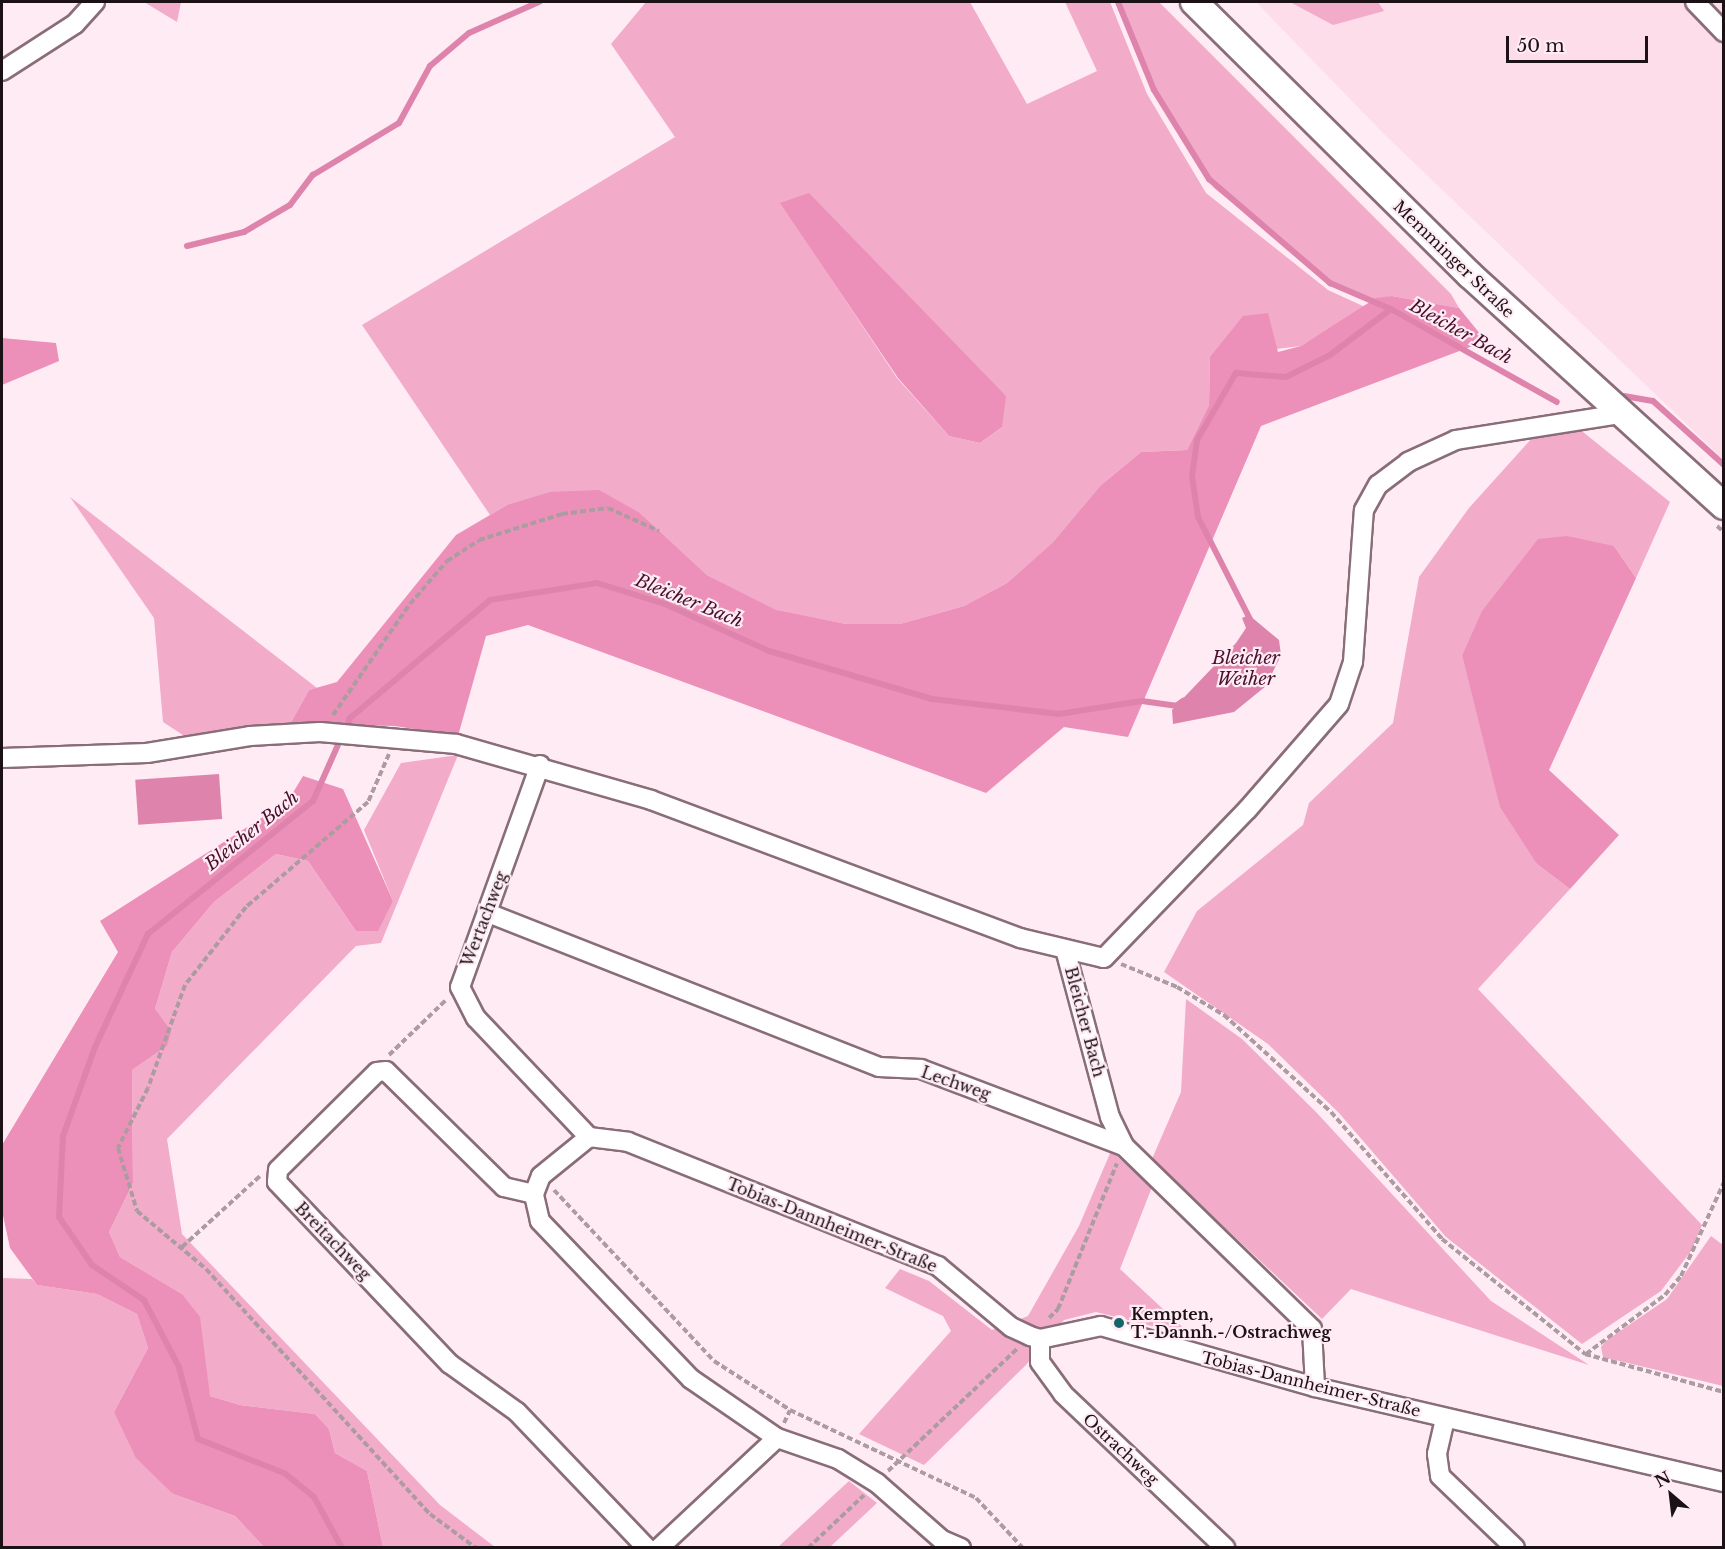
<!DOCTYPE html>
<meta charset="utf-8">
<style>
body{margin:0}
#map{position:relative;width:1725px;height:1549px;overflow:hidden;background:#ffebf3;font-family:"Libre Baskerville",serif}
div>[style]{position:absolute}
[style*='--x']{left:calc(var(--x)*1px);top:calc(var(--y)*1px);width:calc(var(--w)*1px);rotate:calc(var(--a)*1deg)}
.built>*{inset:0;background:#fddde9}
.green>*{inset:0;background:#f3abca}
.forest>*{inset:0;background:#ec90b9}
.water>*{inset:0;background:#de84ac;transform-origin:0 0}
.stream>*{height:6px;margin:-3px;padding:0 3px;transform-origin:3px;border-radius:3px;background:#de84ac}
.path>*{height:4px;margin-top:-2px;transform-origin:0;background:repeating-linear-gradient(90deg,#ac9ca2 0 6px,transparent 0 9px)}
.roads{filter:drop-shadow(2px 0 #896d78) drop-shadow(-2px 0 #896d78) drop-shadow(0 2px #896d78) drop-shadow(0 -2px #896d78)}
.minor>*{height:18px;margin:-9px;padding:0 9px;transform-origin:9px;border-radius:9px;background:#fff}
.secondary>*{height:26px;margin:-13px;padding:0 13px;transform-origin:13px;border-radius:13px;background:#fff}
.dots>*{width:16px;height:16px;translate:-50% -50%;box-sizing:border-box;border:3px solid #ffebf3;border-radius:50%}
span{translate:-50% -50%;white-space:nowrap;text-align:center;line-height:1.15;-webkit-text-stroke:4.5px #ffebf3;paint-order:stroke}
.street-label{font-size:16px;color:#1c1216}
.poi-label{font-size:16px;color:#1c1216;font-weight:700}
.left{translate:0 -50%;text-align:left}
.water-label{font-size:18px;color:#48102d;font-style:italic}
.frame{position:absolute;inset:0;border:3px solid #1c1216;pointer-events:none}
.north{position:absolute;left:1641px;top:1465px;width:60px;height:60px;-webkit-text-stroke:4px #ffebf3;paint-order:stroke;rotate:332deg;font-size:16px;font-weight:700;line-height:24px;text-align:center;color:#1c1216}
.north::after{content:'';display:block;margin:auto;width:21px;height:27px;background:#1c1216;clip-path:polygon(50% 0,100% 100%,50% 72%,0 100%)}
.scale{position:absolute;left:1506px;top:36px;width:142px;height:27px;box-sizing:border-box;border:3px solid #1c1216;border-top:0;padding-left:8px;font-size:18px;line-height:21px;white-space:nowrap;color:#1c1216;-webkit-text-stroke:4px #ffebf3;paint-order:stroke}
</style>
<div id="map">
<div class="built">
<i style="clip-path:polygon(1256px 2px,1723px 2px,1723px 459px,1383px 133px)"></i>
</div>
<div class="green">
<i style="clip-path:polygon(144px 2px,181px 2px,177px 22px)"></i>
<i style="clip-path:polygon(evenodd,646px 2px,970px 2px,1027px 104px,1097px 71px,1065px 2px,1110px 2px,1147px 94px,1206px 193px,1328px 290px,1365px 307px,1301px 346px,1210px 357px,1209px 405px,1187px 450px,1141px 452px,1100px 486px,1053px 542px,1007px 583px,964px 606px,900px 624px,846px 624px,776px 611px,707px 575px,640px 513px,507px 505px,490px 515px,362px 325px,675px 137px,611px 44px,646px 2px,781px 203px,1002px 427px,980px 443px,949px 436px,897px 378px,781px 203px)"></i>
<i style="clip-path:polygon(1116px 2px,1159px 2px,1451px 294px,1459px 308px,1392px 296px,1372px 301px,1332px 283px,1214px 188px,1154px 91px)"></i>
<i style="clip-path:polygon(1290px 2px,1378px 2px,1384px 11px,1333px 25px)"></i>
<i style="clip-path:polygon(1578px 428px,1670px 502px,1636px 578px,1614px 546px,1462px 656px,1487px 754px,1537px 864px,1570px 889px,1478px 989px,1702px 1225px,1691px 1251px,1661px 1291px,1582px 1344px,1446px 1237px,1339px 1113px,1268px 1044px,1164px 972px,1197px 911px,1303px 825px,1309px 803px,1393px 723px,1419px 577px,1469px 508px,1533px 437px)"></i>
<i style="clip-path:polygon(70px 497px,317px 688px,309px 690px,290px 724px,192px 741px,163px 722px,154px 618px)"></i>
<i style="clip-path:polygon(458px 755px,381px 943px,356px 946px,167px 1139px,182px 1234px,440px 1505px,495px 1547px,383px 1547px,367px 1471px,335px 1453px,329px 1429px,315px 1414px,240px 1405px,210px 1396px,182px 1294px,120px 1257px,109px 1232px,133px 1183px,132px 1070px,167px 1046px,155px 1009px,172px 952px,214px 902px,276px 854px,308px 861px,356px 931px,393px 901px,364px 830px,401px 763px)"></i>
<i style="clip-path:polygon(1186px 999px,1242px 1039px,1316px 1112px,1491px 1301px,1589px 1365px,1351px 1289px,1322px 1319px,1152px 1159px,1181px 1092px)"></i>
<i style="clip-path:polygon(1111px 1151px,1152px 1187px,1120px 1269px,1192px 1336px,1096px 1312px,1064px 1320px,1025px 1366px,924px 1465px,859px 1434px,951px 1331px,943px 1316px,885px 1288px,900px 1269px,929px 1281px,992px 1330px,1028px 1316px,1079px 1226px)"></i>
<i style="clip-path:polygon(1711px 1236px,1723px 1245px,1723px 1386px,1603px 1357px,1601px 1347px,1607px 1340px,1667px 1299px)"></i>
<i style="clip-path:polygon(2px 1278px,32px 1279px,37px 1285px,97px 1294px,137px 1314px,148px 1348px,114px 1412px,173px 1494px,235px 1516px,264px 1547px,2px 1548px)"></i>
<i style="clip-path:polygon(849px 1481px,877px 1503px,830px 1547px,778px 1547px)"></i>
</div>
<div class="forest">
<i style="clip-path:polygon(809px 193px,1006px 396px,1002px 427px,980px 443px,949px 436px,898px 378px,780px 203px)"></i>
<i style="clip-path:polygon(1392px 296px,1459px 308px,1486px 341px,1261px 426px,1128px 737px,1064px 727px,986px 793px,528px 625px,486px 636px,458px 736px,395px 726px,290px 724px,309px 690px,337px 682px,456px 535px,507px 505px,550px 492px,599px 490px,640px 513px,707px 575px,776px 610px,846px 624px,900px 624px,964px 606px,1007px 583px,1053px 542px,1100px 486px,1141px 452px,1187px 450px,1209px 405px,1210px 357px,1243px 316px,1268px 313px,1278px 352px,1301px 346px,1376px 298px)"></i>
<i style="clip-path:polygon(2px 338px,56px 343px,59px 361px,2px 385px)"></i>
<i style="clip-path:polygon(1567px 536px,1614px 546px,1636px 578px,1549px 770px,1619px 835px,1570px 889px,1537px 864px,1500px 807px,1462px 656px,1482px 611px,1538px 539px)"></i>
<i style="clip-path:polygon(303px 776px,343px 789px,393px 901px,378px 931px,356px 931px,308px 861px,276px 854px,214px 902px,172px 952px,155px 1009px,171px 1031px,167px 1046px,132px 1070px,133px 1183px,109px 1232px,120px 1257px,182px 1294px,200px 1317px,210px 1396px,240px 1405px,315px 1414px,329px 1429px,335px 1453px,367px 1471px,383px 1547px,264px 1547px,235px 1516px,173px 1494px,136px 1458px,114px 1412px,148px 1348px,137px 1314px,97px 1294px,37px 1285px,10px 1248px,2px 1211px,2px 1145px,118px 952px,100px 921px,288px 801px)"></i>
</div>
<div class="water">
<i style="clip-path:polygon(1249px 615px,1279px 640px,1281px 655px,1266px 686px,1234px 712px,1173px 724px,1172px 710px,1236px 643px,1246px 628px,1242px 618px)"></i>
<i style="left:219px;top:774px;width:45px;height:84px;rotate:86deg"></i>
</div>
<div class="stream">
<i style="--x:1118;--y:2;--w:95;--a:67.8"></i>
<i style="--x:1154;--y:90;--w:105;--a:58.3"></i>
<i style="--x:1209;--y:179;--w:160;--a:40.7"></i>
<i style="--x:1330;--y:283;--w:66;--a:23.1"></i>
<i style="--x:187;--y:246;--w:59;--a:-13.8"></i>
<i style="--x:244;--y:232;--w:53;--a:-30.4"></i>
<i style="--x:290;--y:205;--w:38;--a:-53"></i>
<i style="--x:313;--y:175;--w:100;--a:-31.2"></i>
<i style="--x:399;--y:123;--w:65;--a:-61.5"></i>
<i style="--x:430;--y:66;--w:51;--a:-40.2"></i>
<i style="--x:469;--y:33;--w:77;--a:-23.9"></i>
<i style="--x:1624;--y:396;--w:29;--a:10"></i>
<i style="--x:1653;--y:401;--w:96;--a:42"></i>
<i style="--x:1251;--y:621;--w:117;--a:-117"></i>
<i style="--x:1198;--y:517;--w:41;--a:-98.3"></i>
<i style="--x:1192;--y:476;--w:36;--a:-82"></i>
<i style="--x:1197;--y:440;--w:78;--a:-59.8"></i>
<i style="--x:1236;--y:373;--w:50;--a:4.6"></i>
<i style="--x:1286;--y:377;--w:49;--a:-26.6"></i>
<i style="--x:1330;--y:355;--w:76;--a:-37"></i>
<i style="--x:1391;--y:309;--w:190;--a:29.3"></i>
<i style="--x:342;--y:1548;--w:58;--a:-118.8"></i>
<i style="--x:314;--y:1497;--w:38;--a:-141"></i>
<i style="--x:284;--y:1473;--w:92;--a:-158.4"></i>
<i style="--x:198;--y:1439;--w:74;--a:-104.8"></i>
<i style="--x:179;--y:1367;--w:76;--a:-117.6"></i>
<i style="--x:144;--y:1300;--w:63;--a:-146.1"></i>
<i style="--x:92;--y:1265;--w:58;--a:-124.5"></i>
<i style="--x:59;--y:1217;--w:81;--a:-87.2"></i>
<i style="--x:63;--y:1136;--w:95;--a:-70.2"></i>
<i style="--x:95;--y:1047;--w:125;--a:-64.9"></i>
<i style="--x:148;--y:934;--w:212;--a:-38.9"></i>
<i style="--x:313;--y:801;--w:91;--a:-66"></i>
<i style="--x:350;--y:718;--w:183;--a:-40.1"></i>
<i style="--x:490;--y:600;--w:108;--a:-9"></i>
<i style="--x:597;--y:583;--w:71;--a:17.2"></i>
<i style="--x:665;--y:604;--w:114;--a:24.3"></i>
<i style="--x:769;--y:651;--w:170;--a:16.4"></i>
<i style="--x:932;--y:699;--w:128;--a:6.7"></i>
<i style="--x:1059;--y:714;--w:84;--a:-8.9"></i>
<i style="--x:1142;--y:701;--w:34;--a:8"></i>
<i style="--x:1176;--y:706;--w:9;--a:-36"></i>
</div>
<div class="path">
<i style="--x:1717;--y:526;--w:9;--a:41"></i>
<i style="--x:333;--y:715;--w:135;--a:-55.3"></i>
<i style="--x:410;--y:604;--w:57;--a:-49.3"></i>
<i style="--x:447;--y:561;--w:38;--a:-33"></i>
<i style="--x:479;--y:540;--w:87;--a:-17.4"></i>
<i style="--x:562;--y:514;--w:46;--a:-7.4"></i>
<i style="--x:608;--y:508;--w:56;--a:24.3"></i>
<i style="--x:389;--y:754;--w:52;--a:113.6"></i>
<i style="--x:368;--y:802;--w:161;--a:139.3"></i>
<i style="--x:246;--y:907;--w:99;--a:128"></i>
<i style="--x:185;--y:985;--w:109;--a:109.8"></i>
<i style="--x:148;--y:1088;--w:67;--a:116.6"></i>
<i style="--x:118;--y:1148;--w:66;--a:73.2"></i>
<i style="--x:137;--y:1211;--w:90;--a:40"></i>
<i style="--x:206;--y:1269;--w:332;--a:47.6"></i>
<i style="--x:430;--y:1514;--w:57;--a:36.5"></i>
<i style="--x:1121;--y:964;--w:61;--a:22.3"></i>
<i style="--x:1177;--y:987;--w:55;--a:30.8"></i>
<i style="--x:1224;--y:1015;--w:144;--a:42.2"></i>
<i style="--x:1331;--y:1112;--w:169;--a:48.8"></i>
<i style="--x:1442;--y:1239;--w:184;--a:38.8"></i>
<i style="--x:1585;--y:1354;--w:144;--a:15.3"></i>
<i style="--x:389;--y:1055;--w:79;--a:-44"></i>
<i style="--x:554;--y:1190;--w:234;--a:46.9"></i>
<i style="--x:714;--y:1361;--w:90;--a:32.8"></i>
<i style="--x:790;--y:1410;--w:206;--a:25.3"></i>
<i style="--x:976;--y:1498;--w:69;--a:46.8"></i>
<i style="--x:182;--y:1247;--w:107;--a:-42.3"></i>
<i style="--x:1049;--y:1318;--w:13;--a:-45"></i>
<i style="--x:1058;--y:1309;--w:157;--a:-68"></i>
<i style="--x:1586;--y:1354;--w:99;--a:-36.8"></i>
<i style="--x:1665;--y:1295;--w:25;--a:-50"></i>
<i style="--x:1681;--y:1276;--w:103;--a:-65.4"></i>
<i style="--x:784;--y:1423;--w:14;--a:-65"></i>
<i style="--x:888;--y:1471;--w:179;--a:-43.4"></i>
<i style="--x:808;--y:1548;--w:77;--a:-43.4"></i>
</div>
<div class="roads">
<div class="minor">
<i style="--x:1695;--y:2;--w:42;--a:46"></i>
<i style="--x:2;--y:71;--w:87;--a:-32.8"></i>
<i style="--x:75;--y:24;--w:30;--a:-48"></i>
<i style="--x:2;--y:758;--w:145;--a:-2"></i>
<i style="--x:147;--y:753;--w:104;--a:-9.4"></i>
<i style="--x:250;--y:736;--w:70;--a:-3.3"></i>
<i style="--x:320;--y:732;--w:137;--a:5"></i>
<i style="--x:456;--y:744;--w:203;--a:16"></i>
<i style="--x:651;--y:800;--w:394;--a:20.5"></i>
<i style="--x:1020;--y:938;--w:86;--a:13.4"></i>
<i style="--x:1104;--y:958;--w:206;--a:-46"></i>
<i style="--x:1247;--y:810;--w:140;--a:-49"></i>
<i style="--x:1339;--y:704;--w:44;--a:-71.6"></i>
<i style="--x:1353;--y:662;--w:152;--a:-85.9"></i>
<i style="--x:1364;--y:510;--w:29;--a:-61"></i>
<i style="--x:1378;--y:485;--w:38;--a:-37"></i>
<i style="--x:1408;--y:462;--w:53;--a:-24.6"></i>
<i style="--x:1456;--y:440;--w:166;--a:-9"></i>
<i style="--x:540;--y:765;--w:236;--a:109.8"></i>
<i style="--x:460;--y:987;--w:35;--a:63"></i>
<i style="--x:476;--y:1018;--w:164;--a:46.5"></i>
<i style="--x:488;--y:913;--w:420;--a:21.5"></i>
<i style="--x:879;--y:1067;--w:42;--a:2.7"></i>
<i style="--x:921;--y:1069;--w:217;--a:20.8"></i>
<i style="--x:1124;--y:1146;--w:262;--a:44.2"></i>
<i style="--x:1312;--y:1329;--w:58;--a:87"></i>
<i style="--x:1066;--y:953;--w:170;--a:75"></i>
<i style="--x:1110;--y:1117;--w:32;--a:64"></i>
<i style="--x:534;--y:1194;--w:31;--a:-167"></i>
<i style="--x:504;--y:1187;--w:165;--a:-135.5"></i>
<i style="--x:386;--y:1071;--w:9;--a:174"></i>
<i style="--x:377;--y:1072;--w:139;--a:135.3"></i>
<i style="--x:278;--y:1170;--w:12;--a:95"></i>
<i style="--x:277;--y:1182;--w:251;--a:46.5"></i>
<i style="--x:450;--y:1364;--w:82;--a:35.6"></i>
<i style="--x:517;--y:1412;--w:188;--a:46.3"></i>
<i style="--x:1040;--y:1339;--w:23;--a:90"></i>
<i style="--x:1040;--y:1362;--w:39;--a:54"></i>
<i style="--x:1063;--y:1394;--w:224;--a:43.5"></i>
<i style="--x:1445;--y:1419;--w:36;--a:103"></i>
<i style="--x:1437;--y:1454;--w:22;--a:82"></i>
<i style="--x:1440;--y:1476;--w:104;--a:43.8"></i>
<i style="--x:659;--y:1548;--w:161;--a:-43"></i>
<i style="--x:961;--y:1548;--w:21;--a:-157"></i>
<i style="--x:942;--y:1540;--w:86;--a:-138.8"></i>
<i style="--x:877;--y:1483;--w:46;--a:-148.4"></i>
<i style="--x:838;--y:1459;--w:65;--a:-161"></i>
<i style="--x:777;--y:1438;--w:104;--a:-145.5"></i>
<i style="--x:691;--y:1379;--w:219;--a:-133.7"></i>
<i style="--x:540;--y:1221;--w:28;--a:-103"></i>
<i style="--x:534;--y:1194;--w:19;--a:-69"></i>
<i style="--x:541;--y:1176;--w:62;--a:-39.1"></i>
<i style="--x:589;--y:1137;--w:39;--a:7"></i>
<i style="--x:628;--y:1142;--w:334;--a:21.8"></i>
<i style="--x:938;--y:1266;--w:95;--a:39.9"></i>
<i style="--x:1011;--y:1327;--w:21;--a:25"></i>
<i style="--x:1030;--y:1336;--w:10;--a:17"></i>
<i style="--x:1040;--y:1339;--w:62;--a:-12"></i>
<i style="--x:1101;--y:1326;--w:223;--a:15.9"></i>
<i style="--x:1315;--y:1387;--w:420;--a:13.1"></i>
</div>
<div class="secondary">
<i style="--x:1194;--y:2;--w:388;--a:44.7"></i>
<i style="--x:1470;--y:275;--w:343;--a:42.3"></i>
</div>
</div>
<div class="dots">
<i style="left:1119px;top:1323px;background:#16646a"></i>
</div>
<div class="street-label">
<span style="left:1454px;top:259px;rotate:44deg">Memminger Straße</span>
<span style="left:484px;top:919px;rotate:-69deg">Wertachweg</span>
<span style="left:1085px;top:1022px;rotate:75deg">Bleicher Bach</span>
<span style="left:956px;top:1083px;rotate:19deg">Lechweg</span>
<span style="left:832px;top:1225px;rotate:22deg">Tobias-Dannheimer-Straße</span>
<span style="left:333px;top:1241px;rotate:46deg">Breitachweg</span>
<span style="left:1311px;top:1384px;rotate:14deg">Tobias-Dannheimer-Straße</span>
<span style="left:1121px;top:1449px;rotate:43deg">Ostrachweg</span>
</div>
<div class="poi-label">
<span class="left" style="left:1131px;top:1323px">Kempten,<br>T.-Dannh.-/Ostrachweg</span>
</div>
<div class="water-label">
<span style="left:1461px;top:332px;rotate:29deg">Bleicher Bach</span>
<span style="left:689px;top:601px;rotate:22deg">Bleicher Bach</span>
<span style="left:1246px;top:669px">Bleicher<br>Weiher</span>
<span style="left:252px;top:831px;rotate:-39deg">Bleicher Bach</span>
</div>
<div class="frame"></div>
<div class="north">N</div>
<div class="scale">50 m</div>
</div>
